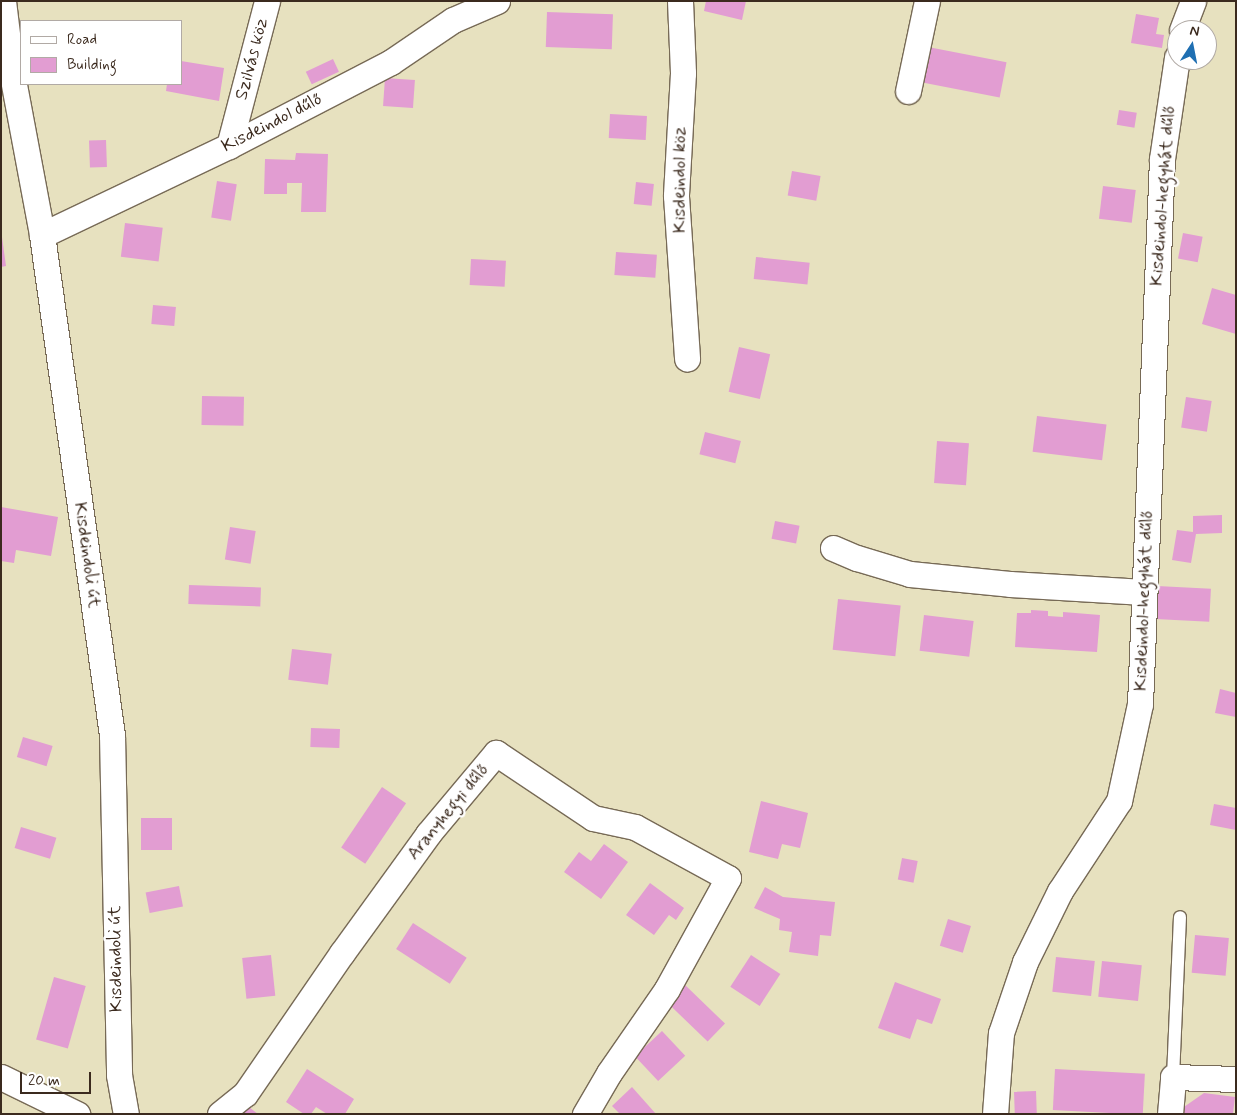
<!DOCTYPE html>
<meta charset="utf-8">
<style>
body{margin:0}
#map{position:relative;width:1237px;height:1115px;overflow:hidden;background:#e7e1bf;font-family:Mynerve,sans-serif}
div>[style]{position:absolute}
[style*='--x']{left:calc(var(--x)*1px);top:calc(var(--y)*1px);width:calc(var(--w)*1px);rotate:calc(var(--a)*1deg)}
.building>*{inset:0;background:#e29dd2;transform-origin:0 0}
.roads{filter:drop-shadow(1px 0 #776a56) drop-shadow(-1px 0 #776a56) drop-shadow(0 1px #776a56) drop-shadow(0 -1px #776a56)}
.service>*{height:12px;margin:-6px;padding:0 6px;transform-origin:6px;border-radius:6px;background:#fff}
.minor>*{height:25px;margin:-12.5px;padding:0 12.5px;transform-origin:12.5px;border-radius:12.5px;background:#fff}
span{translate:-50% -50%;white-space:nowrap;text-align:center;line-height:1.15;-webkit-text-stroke:5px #fff;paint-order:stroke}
.street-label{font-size:18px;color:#3b2a1e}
.frame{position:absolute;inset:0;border:2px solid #3b2a1e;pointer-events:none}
.legend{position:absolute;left:20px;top:20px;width:162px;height:65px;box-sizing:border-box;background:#fff;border:1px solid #b1aaa5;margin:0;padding:6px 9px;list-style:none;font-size:15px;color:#3b2a1e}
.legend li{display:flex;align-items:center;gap:10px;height:25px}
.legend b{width:25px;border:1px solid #b1aaa5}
.north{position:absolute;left:1167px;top:20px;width:50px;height:50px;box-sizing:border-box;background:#fff;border:1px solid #b1aaa5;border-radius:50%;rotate:11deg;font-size:14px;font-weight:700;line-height:20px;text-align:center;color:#3b2a1e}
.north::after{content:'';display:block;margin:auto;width:18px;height:22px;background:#1f6fb2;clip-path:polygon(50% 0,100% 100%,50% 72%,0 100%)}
.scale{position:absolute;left:20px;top:1072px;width:71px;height:22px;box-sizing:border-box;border:2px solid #3b2a1e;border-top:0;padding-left:6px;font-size:15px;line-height:18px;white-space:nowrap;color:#3b2a1e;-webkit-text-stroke:4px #fff;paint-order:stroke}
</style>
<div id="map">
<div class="building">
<i style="clip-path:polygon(706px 1px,746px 1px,742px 20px,704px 11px)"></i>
<i style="left:547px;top:12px;width:66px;height:35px;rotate:2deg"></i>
<i style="clip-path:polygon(1136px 14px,1159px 18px,1156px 34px,1164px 35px,1162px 48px,1131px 43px)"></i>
<i style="left:928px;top:47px;width:80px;height:36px;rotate:11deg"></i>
<i style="left:333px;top:59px;width:14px;height:30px;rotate:65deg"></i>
<i style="clip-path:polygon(181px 61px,224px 68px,219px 101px,166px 91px,167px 84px,181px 84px)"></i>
<i style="left:385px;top:78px;width:30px;height:28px;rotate:4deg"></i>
<i style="left:1119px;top:110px;width:18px;height:15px;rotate:9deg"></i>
<i style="left:610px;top:114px;width:37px;height:24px;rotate:3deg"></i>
<i style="left:106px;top:140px;width:27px;height:17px;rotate:88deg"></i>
<i style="clip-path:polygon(296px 153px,328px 154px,326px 212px,301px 212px,302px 183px,287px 183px,287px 194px,264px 194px,265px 159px,295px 160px)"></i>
<i style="left:792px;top:171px;width:29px;height:25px;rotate:10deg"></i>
<i style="left:217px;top:181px;width:20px;height:37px;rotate:9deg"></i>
<i style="left:636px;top:182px;width:18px;height:22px;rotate:6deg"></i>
<i style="left:1103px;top:186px;width:33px;height:33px;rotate:7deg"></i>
<i style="left:125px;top:223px;width:38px;height:34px;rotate:7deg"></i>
<i style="clip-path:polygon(1px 230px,6px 266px,1px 267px)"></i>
<i style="left:1183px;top:233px;width:20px;height:26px;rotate:11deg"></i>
<i style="left:616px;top:252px;width:41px;height:23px;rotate:4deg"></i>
<i style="left:756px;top:257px;width:54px;height:22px;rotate:6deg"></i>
<i style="left:471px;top:259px;width:35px;height:26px;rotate:3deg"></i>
<i style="clip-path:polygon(1212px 288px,1236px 295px,1236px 334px,1202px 324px)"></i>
<i style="left:153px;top:305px;width:23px;height:19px;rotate:5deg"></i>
<i style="left:739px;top:347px;width:32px;height:46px;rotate:13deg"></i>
<i style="left:202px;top:396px;width:42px;height:29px;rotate:1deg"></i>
<i style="left:1186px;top:397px;width:26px;height:31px;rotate:9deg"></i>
<i style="left:1037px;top:416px;width:70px;height:36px;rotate:7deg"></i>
<i style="left:705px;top:432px;width:37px;height:23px;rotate:14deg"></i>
<i style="left:937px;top:441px;width:32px;height:42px;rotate:4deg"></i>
<i style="clip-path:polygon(1px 507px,58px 517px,51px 556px,16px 550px,14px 563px,1px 561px)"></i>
<i style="clip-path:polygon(1222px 515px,1222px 533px,1196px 534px,1191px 563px,1172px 560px,1177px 530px,1193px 532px,1193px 516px)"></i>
<i style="left:775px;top:521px;width:25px;height:18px;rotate:11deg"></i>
<i style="left:230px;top:527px;width:26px;height:33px;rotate:9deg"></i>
<i style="left:189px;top:585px;width:72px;height:19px;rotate:2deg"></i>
<i style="left:1157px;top:586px;width:54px;height:33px;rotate:3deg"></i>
<i style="left:838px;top:599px;width:63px;height:51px;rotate:6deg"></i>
<i style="clip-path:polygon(1031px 610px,1048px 611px,1048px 616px,1063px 617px,1063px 612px,1100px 615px,1097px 652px,1015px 647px,1017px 613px,1031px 613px)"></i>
<i style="left:924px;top:615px;width:50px;height:36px;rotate:7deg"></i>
<i style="left:292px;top:649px;width:40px;height:31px;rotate:7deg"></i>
<i style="clip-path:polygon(1220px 689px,1236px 693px,1236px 717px,1215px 713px)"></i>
<i style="left:311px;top:728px;width:29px;height:19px;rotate:2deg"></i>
<i style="left:23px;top:737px;width:31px;height:21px;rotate:17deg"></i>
<i style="left:382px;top:787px;width:29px;height:73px;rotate:34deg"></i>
<i style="clip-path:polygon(761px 801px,808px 813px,800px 848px,782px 844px,778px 859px,749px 852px)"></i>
<i style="clip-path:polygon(1214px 804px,1236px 808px,1236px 830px,1210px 825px)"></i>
<i style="left:141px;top:818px;width:31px;height:32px"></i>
<i style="left:21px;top:827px;width:37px;height:22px;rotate:17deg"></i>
<i style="clip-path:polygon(604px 844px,628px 862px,601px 899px,564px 872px,579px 852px,591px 861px)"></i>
<i style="left:902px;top:858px;width:16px;height:22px;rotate:11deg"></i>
<i style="clip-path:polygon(650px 883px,684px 908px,676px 920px,669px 915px,654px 935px,626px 915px)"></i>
<i style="left:179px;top:886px;width:21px;height:34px;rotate:79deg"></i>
<i style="clip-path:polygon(765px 887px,783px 897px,835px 902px,831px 936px,820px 935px,818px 956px,789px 952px,792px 932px,779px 930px,780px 919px,754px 908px)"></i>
<i style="left:948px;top:919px;width:24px;height:28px;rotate:17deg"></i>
<i style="left:413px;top:923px;width:64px;height:31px;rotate:33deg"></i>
<i style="left:1195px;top:935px;width:34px;height:38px;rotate:5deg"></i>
<i style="left:271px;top:955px;width:41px;height:29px;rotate:84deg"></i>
<i style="left:751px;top:955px;width:35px;height:38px;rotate:33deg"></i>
<i style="left:1056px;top:957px;width:39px;height:35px;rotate:6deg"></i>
<i style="left:1102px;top:961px;width:40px;height:36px;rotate:6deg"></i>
<i style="left:54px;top:977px;width:33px;height:65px;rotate:16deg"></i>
<i style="clip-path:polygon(895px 982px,941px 999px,932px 1024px,917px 1019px,910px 1039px,878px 1028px)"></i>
<i style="left:684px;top:984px;width:57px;height:25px;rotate:44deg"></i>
<i style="left:662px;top:1031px;width:34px;height:37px;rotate:47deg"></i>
<i style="clip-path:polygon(307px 1069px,354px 1099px,345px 1114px,327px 1114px,316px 1107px,311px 1114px,304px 1114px,286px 1102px)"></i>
<i style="left:1055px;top:1069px;width:90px;height:41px;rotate:3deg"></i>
<i style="clip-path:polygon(632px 1087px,656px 1114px,620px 1114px,612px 1106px)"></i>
<i style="left:1036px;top:1091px;width:23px;height:22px;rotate:88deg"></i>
<i style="clip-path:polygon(1204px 1093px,1235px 1097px,1233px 1114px,1180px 1114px,1181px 1109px)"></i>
<i style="clip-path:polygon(245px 1104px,258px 1114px,237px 1114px)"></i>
</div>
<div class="roads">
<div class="service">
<i style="--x:1173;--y:1077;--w:160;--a:-87.5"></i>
</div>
<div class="minor">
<i style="--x:3;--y:1;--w:74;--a:83"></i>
<i style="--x:12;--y:74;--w:164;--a:79.4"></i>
<i style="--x:42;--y:235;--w:505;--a:82.03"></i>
<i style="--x:112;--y:735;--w:340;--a:88.8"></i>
<i style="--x:119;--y:1075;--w:40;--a:80"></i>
<i style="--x:680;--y:1;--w:72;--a:87.6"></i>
<i style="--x:683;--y:73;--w:123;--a:93.3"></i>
<i style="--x:676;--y:196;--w:163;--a:86.1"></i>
<i style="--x:1182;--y:30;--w:31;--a:-69"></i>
<i style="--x:908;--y:91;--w:92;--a:-78.1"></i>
<i style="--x:229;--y:146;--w:150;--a:-75.3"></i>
<i style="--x:42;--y:235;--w:207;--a:-25.5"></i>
<i style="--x:229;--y:146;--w:182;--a:-27.4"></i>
<i style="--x:391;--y:62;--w:75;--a:-34.1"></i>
<i style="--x:453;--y:20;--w:48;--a:-23.4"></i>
<i style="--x:833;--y:548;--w:26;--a:23"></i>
<i style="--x:857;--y:558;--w:55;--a:16.8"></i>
<i style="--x:910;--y:574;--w:100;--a:5.7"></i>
<i style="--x:1010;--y:584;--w:134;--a:3.4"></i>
<i style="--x:1;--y:1077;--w:85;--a:26"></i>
<i style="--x:220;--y:1114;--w:32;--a:-39"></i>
<i style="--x:245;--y:1094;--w:171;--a:-55.5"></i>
<i style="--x:342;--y:953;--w:147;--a:-54.1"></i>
<i style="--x:428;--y:834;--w:106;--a:-50"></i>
<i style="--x:496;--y:753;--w:117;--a:33.8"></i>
<i style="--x:593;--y:818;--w:43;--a:12.1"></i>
<i style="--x:635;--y:827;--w:106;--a:28.7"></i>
<i style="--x:728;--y:878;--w:127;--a:118.8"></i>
<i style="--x:667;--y:989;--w:102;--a:124.6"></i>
<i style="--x:609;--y:1073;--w:48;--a:120.3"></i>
<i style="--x:995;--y:1114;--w:81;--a:-85.8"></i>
<i style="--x:1001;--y:1033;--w:75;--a:-71.3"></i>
<i style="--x:1025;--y:962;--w:79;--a:-63.8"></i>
<i style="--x:1060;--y:891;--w:108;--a:-56.8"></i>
<i style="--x:1119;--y:801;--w:99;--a:-77.8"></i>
<i style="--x:1140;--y:704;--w:545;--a:-87.69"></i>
<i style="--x:1162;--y:159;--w:103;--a:-81.6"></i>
<i style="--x:1170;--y:1114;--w:37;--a:-85"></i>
<i style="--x:1173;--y:1077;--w:63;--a:1.8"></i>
</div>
</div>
<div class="street-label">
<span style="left:252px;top:59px;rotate:-75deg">Szilvás köz</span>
<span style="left:272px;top:123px;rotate:-27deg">Kisdeindol dűlő</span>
<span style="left:680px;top:180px;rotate:-90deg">Kisdeindol köz</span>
<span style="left:1163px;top:196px;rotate:-86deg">Kisdeindol-hegyhát dűlő</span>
<span style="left:87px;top:555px;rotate:82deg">Kisdeindoli út</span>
<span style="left:1144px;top:601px;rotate:-88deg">Kisdeindol-hegyhát dűlő</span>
<span style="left:448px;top:812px;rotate:-51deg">Aranyhegyi dűlő</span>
<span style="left:116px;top:959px;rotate:-91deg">Kisdeindoli út</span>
</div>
<div class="frame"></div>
<ul class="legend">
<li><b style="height:6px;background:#fff"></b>Road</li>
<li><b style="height:14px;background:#e29dd2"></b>Building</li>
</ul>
<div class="north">N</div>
<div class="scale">20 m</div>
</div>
